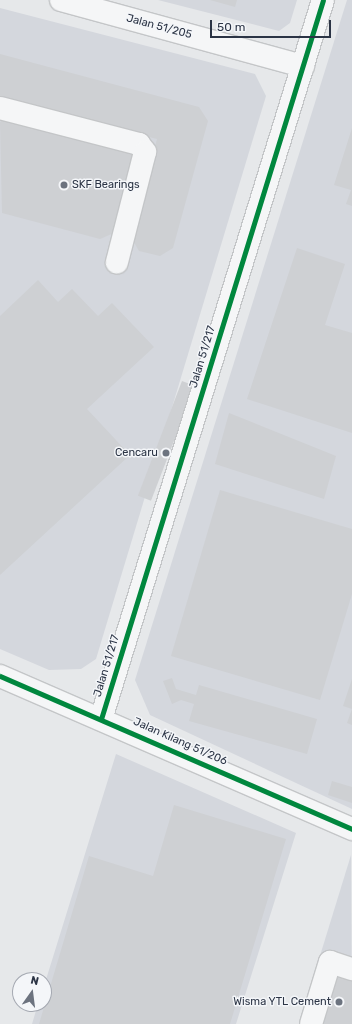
<!DOCTYPE html>
<style>
body{margin:0}
#map{position:relative;width:352px;height:1024px;overflow:hidden;background:#e6e8ea;font-family:Rubik,sans-serif}
div>[style]{position:absolute}
[style*='--x']{left:calc(var(--x)*1px);top:calc(var(--y)*1px);width:calc(var(--w)*1px);rotate:calc(var(--a)*1deg)}
.built>*{inset:0;background:#d4d7dd}
.building>*{inset:0;background:#ced0d3;transform-origin:0 0}
.roads{filter:drop-shadow(1px 0 #c4c6c8) drop-shadow(-1px 0 #c4c6c8) drop-shadow(0 1px #c4c6c8) drop-shadow(0 -1px #c4c6c8)}
.minor>*{height:22px;margin:-11px;padding:0 11px;transform-origin:11px;border-radius:11px;background:#f5f6f7}
.cycleway>*{height:5px;margin:-2.5px;padding:0 2.5px;transform-origin:2.5px;border-radius:2.5px;background:#00873e}
.dots>*{width:11px;height:11px;translate:-50% -50%;box-sizing:border-box;border:2px solid #f4f6f9;border-radius:50%}
span{translate:-50% -50%;white-space:nowrap;text-align:center;line-height:1.15;-webkit-text-stroke:3px #f4f6f9;paint-order:stroke}
.street-label{font-size:11px;color:#2b3445}
.poi-label{font-size:11px;color:#2b3445}
.left{translate:0 -50%;text-align:left}
.right{translate:-100% -50%;text-align:right}
.north{position:absolute;left:12px;top:972px;width:40px;height:40px;box-sizing:border-box;background:#f4f6f9;border:1px solid #a4a8b1;border-radius:50%;rotate:14deg;font-size:11px;font-weight:700;line-height:16px;text-align:center;color:#2b3445}
.north::after{content:'';display:block;margin:auto;width:14px;height:18px;background:#6c737f;clip-path:polygon(50% 0,100% 100%,50% 72%,0 100%)}
.scale{position:absolute;left:210px;top:20px;width:121px;height:18px;box-sizing:border-box;border:2px solid #2b3445;border-top:0;padding-left:5px;font-size:12px;line-height:14px;white-space:nowrap;color:#2b3445;-webkit-text-stroke:3px #f4f6f9;paint-order:stroke}
</style>
<div id="map">
<div class="built">
<i style="clip-path:polygon(158px 0,297px 0,290px 23px,279px 31px)"></i>
<i style="clip-path:polygon(347px 0,352px 0,352px 809px,150px 715px,135px 680px)"></i>
<i style="clip-path:polygon(0 8px,255px 74px,266px 96px,96px 659px,81px 669px,49px 670px,0 649px)"></i>
<i style="clip-path:polygon(116px 754px,296px 833px,236px 1024px,32px 1024px,38px 1004px,44px 1004px,44px 986px)"></i>
<i style="clip-path:polygon(351px 855px,352px 1024px,299px 1024px)"></i>
</div>
<div class="building">
<i style="clip-path:polygon(210px 0,237px 0,235px 7px)"></i>
<i style="clip-path:polygon(0 54px,199px 107px,208px 121px,173px 248px,160px 256px,139px 251px,131px 237px,157px 139px,0 99px)"></i>
<i style="clip-path:polygon(9px 115px,126px 146px,135px 160px,116px 232px,100px 239px,2px 213px,0 122px)"></i>
<i style="clip-path:polygon(352px 128px,352px 206px,346px 204px,351px 190px,334px 185px)"></i>
<i style="clip-path:polygon(297px 248px,345px 264px,325px 325px,352px 333px,352px 433px,247px 399px)"></i>
<i style="clip-path:polygon(38px 280px,58px 302px,72px 289px,98px 316px,112px 303px,154px 347px,87px 409px,130px 455px,0 575px,0 316px)"></i>
<i style="left:182px;top:381px;width:14px;height:123px;rotate:21deg"></i>
<i style="clip-path:polygon(229px 413px,336px 456px,324px 499px,215px 464px)"></i>
<i style="clip-path:polygon(220px 490px,352px 529px,352px 594px,320px 700px,171px 656px)"></i>
<i style="clip-path:polygon(172px 678px,176px 689px,196px 695px,199px 685px,317px 719px,307px 754px,189px 721px,194px 704px,181px 700px,172px 704px,163px 681px)"></i>
<i style="clip-path:polygon(352px 679px,352px 709px,343px 706px)"></i>
<i style="clip-path:polygon(352px 709px,352px 725px,347px 723px)"></i>
<i style="clip-path:polygon(332px 781px,352px 787px,352px 803px,328px 795px)"></i>
<i style="clip-path:polygon(174px 805px,286px 839px,230px 1024px,39px 1024px,89px 856px,153px 876px)"></i>
<i style="clip-path:polygon(335px 976px,352px 981px,352px 1024px,320px 1024px)"></i>
</div>
<div class="roads">
<div class="minor">
<i style="--x:61;--y:0;--w:251;--a:15.3"></i>
<i style="--x:0;--y:108;--w:144;--a:14.5"></i>
<i style="--x:139;--y:144;--w:10;--a:53"></i>
<i style="--x:145;--y:152;--w:114;--a:104.3"></i>
<i style="--x:0;--y:676;--w:384;--a:23.5"></i>
<i style="--x:101;--y:719;--w:752;--a:-72.84"></i>
<i style="--x:311;--y:1024;--w:65;--a:-73"></i>
<i style="--x:330;--y:962;--w:23;--a:18"></i>
</div>
</div>
<div class="cycleway">
<i style="--x:0;--y:676;--w:384;--a:23.5"></i>
<i style="--x:101;--y:719;--w:752;--a:-72.84"></i>
</div>
<div class="dots">
<i style="left:64px;top:185px;background:#6c737f"></i>
<i style="left:166px;top:453px;background:#6c737f"></i>
<i style="left:339px;top:1002px;background:#6c737f"></i>
</div>
<div class="street-label">
<span style="left:159px;top:27px;rotate:15deg">Jalan 51/205</span>
<span style="left:203px;top:357px;rotate:-73deg">Jalan 51/217</span>
<span style="left:107px;top:666px;rotate:-73deg">Jalan 51/217</span>
<span style="left:180px;top:742px;rotate:24deg">Jalan Kilang 51/206</span>
</div>
<div class="poi-label">
<span class="left" style="left:72px;top:185px">SKF Bearings</span>
<span class="right" style="left:158px;top:453px">Cencaru</span>
<span class="right" style="left:331px;top:1002px">Wisma YTL Cement</span>
</div>
<div class="north">N</div>
<div class="scale">50 m</div>
</div>
